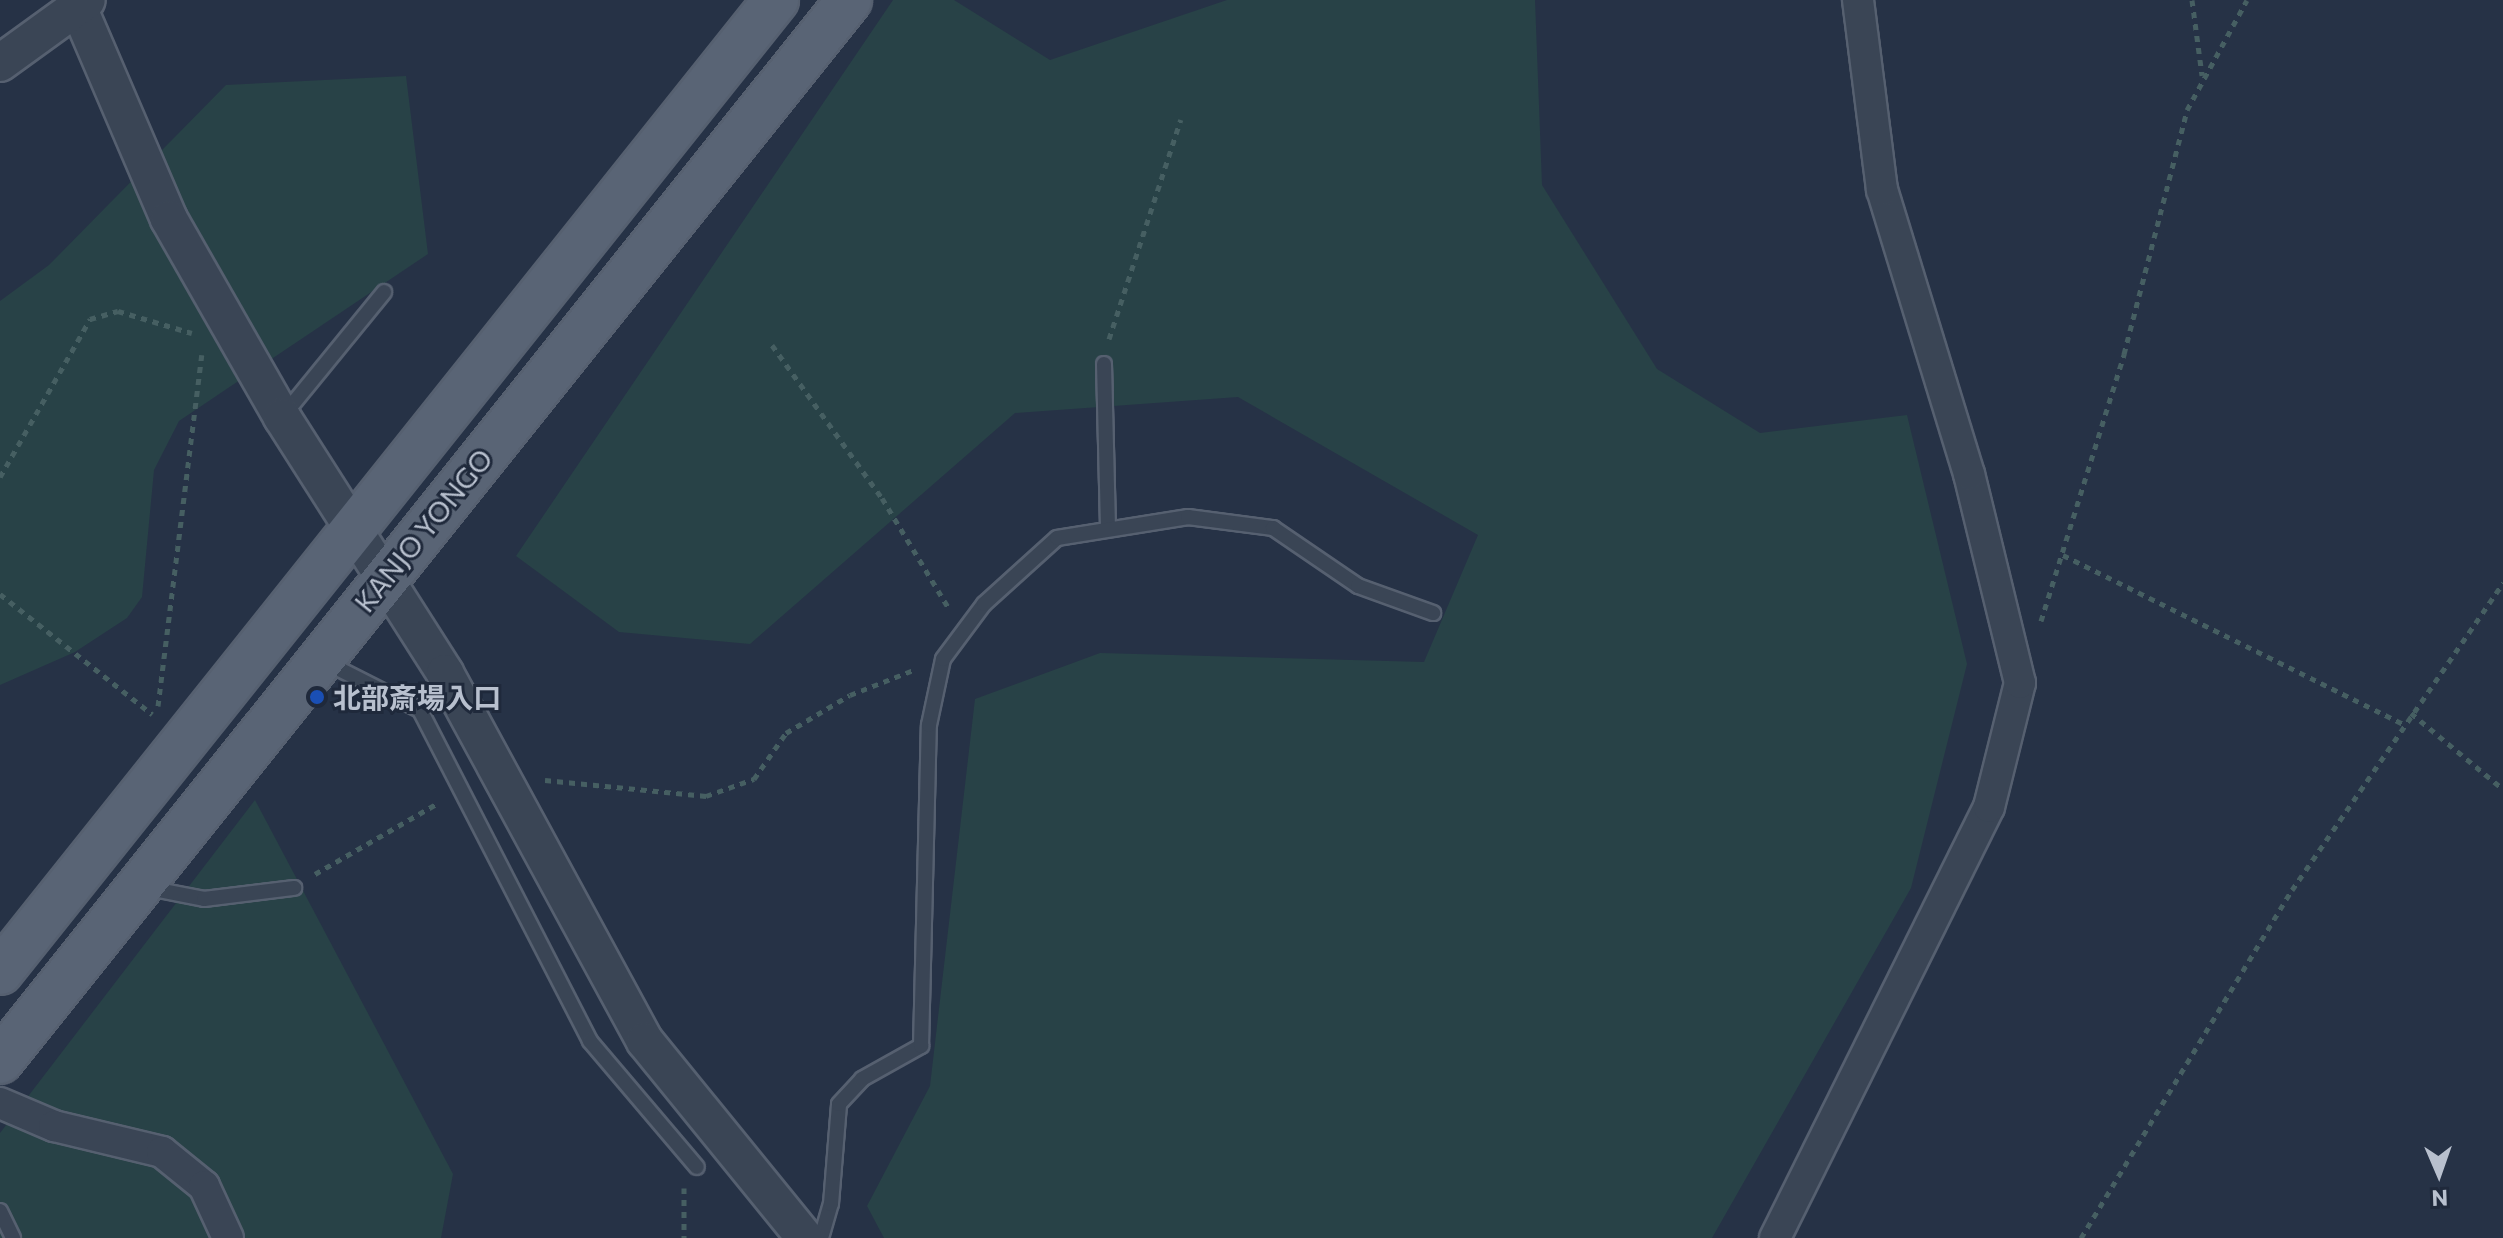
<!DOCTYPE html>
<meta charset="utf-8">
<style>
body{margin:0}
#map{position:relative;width:2503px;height:1238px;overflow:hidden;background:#263246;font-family:Commissioner,"Noto Sans JP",sans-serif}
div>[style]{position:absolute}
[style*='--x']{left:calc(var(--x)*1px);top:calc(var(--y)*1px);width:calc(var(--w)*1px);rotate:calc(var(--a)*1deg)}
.green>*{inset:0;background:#284247}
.path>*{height:5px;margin-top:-2.5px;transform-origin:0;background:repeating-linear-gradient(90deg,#465f62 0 6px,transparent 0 12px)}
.roads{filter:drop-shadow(2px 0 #566070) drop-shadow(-2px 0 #566070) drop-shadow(0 2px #566070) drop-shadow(0 -2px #566070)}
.service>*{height:14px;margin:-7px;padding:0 7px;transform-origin:7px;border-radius:7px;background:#3a4555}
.minor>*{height:30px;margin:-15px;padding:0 15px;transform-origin:15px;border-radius:15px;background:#3a4555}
.tertiary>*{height:36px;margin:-18px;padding:0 18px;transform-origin:18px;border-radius:18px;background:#3a4555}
.primary>*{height:44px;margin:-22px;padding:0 22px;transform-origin:22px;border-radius:22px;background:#596475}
.dots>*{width:22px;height:22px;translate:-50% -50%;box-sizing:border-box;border:4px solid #1f293b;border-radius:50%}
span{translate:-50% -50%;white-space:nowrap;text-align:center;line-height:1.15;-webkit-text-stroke:6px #1f293b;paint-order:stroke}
.street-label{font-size:28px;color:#b8c0ce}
.poi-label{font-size:28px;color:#b8c0ce;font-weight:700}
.left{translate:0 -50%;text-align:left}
.north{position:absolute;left:2399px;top:1134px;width:80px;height:80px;-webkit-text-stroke:6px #1f293b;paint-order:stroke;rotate:178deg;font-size:22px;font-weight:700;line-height:32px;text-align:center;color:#b8c0ce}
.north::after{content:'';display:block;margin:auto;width:28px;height:36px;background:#b8c0ce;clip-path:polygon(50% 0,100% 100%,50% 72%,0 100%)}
</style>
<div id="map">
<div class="green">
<i style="clip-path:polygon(893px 0,954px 0,1050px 60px,1227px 0,1535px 0,1542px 185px,1657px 369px,1760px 433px,1907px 415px,1967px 664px,1911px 888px,1712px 1238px,884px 1238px,867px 1206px,930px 1086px,975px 699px,1100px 653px,1424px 662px,1478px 535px,1238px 397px,1015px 413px,750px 644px,619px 632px,516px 556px)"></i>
<i style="clip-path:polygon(406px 76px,428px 254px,179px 421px,154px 470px,142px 597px,127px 618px,75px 652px,0 685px,0 301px,49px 265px,226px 85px)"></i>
<i style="clip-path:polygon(255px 800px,453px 1174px,441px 1238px,0 1238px,0 1133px)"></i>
</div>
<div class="path">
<i style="--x:2192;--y:0;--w:76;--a:82.4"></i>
<i style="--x:1109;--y:339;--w:231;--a:-71.9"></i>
<i style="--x:772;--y:345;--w:188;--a:54.3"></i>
<i style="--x:882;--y:498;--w:127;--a:58.8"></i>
<i style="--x:0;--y:477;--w:182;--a:-60.3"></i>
<i style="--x:90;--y:319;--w:29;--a:-16"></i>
<i style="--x:118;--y:311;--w:77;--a:16.6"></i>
<i style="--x:2063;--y:555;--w:381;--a:26.4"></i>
<i style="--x:0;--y:594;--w:194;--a:38.3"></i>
<i style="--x:2041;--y:621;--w:280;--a:-72.7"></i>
<i style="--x:2124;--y:354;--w:252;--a:-75.5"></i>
<i style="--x:2187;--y:110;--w:125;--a:-61.4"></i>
<i style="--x:158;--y:706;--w:354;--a:-82.9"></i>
<i style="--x:2411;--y:713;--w:119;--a:39.6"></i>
<i style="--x:545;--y:780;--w:162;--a:5.7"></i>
<i style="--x:706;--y:796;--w:51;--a:-19.5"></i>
<i style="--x:754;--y:779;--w:56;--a:-55.2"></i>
<i style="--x:786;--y:733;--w:74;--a:-30.7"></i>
<i style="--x:850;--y:695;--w:71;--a:-21.5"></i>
<i style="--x:315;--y:874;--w:142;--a:-30"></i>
<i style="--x:684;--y:1188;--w:50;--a:90"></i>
<i style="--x:2081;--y:1238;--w:407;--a:-58.8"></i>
<i style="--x:2292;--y:890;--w:373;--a:-55.5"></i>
</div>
<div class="roads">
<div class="service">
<i style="--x:1104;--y:364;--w:162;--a:88.6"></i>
<i style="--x:283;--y:416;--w:160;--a:-50.8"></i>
<i style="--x:325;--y:662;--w:106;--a:26.8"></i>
<i style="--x:420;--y:710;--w:372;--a:62.8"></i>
<i style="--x:590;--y:1041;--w:165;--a:49.7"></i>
<i style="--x:148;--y:888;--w:57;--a:11.1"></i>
<i style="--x:204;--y:899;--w:91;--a:-7"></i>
<i style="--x:0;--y:1211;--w:30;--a:64"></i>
<i style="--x:821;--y:1238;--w:35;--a:-74"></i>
<i style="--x:831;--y:1204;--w:100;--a:-85.4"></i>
<i style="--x:839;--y:1104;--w:34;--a:-47"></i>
<i style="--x:862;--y:1079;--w:68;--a:-29.2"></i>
<i style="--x:921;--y:1046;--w:321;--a:-88.6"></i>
<i style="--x:929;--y:725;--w:67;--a:-78"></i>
<i style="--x:943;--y:659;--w:69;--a:-53.3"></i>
<i style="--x:984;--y:604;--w:98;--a:-42.1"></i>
<i style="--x:1057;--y:538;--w:133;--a:-9.1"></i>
<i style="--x:1188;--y:517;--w:86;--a:7.4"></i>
<i style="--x:1273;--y:528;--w:103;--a:34.3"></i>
<i style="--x:1358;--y:586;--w:80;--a:19.8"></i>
</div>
<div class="minor">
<i style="--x:0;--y:1103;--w:59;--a:23.1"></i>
<i style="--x:54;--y:1126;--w:111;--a:13.5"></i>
<i style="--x:162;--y:1152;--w:54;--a:39"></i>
<i style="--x:204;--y:1186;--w:57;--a:65.2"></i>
<i style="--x:1775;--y:1238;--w:481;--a:-63.6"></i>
<i style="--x:1989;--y:807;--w:128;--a:-76"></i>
<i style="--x:2020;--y:683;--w:215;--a:-103.7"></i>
<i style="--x:1969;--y:474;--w:297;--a:-107"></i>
<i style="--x:1882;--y:190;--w:192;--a:-97.2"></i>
</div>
<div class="tertiary">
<i style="--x:79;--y:9;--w:228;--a:66.8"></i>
<i style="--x:169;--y:219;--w:228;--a:60.3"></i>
<i style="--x:282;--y:417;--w:303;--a:57.5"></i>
<i style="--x:445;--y:673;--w:419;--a:61.5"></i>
<i style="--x:645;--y:1041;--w:254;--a:50.9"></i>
<i style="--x:0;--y:63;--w:107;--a:-35.9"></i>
</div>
<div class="primary">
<i style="--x:0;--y:972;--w:1244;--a:-51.4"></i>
<i style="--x:0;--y:1061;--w:1359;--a:-51.33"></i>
</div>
</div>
<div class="dots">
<i style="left:317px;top:697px;background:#1a4fb4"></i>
</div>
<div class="street-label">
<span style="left:423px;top:530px;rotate:-51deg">KANJO YONGO</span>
</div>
<div class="poi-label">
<span class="left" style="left:333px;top:697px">北部斎場入口</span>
</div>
<div class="north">N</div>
</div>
